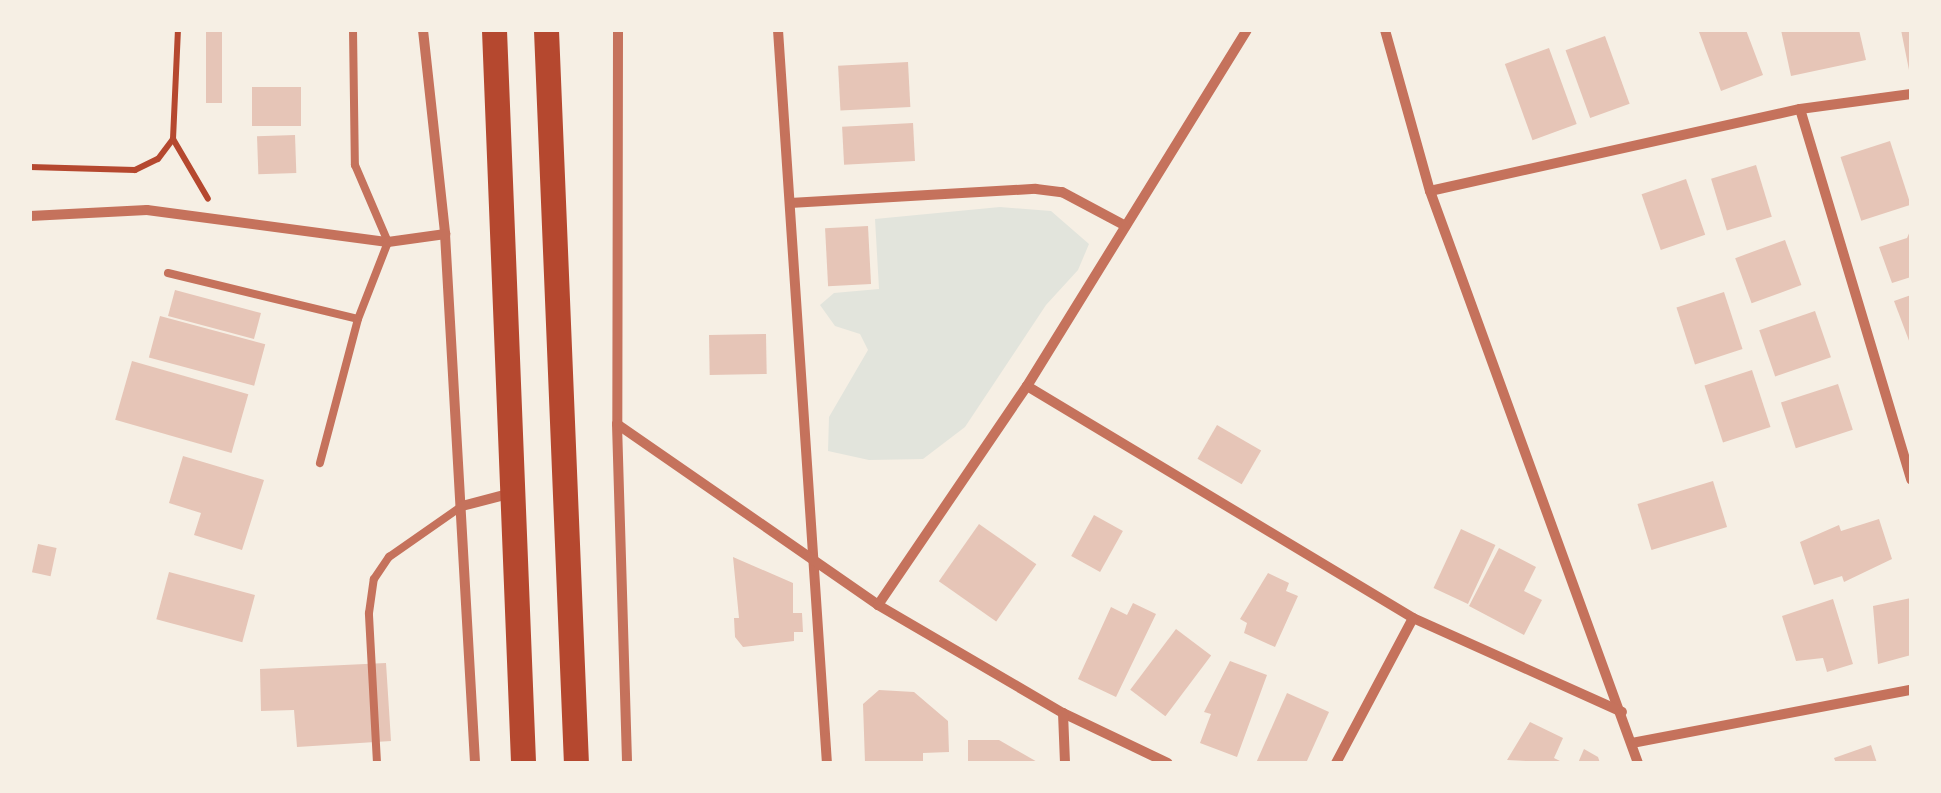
<!DOCTYPE html>
<style>
body{margin:0}
#map{position:relative;width:1941px;height:793px;overflow:hidden;background:#f6efe4;font-family:"Noto Sans",sans-serif}
div>[style]{position:absolute}
[style*='--x']{left:calc(var(--x)*1px);top:calc(var(--y)*1px);width:calc(var(--w)*1px);rotate:calc(var(--a)*1deg)}
.green>*{inset:0;background:#e2e4dc}
.building>*{inset:0;background:#e6c5b7;transform-origin:0 0}
.path>*{height:6px;margin:-3px;padding:0 3px;transform-origin:3px;border-radius:3px;background:#b5482f}
.service>*{height:8px;margin:-4px;padding:0 4px;transform-origin:4px;border-radius:4px;background:#c5725c}
.minor>*{height:10px;margin:-5px;padding:0 5px;transform-origin:5px;border-radius:5px;background:#c5725c}
.trunk>*{height:25px;margin:-12.5px;padding:0 12.5px;transform-origin:12.5px;border-radius:12.5px;background:#b5482f}
span{translate:-50% -50%;white-space:nowrap;text-align:center;line-height:1.15;-webkit-text-stroke:8px #f6efe4;paint-order:stroke}
.frame{position:absolute;inset:0;border:32px solid #f6efe4;pointer-events:none}
</style>
<div id="map">
<div class="green">
<i style="clip-path:polygon(1000px 207px,1051px 211px,1089px 244px,1078px 270px,1046px 305px,965px 427px,923px 459px,869px 460px,828px 451px,829px 417px,868px 350px,860px 334px,835px 326px,820px 305px,834px 293px,879px 289px,875px 219px)"></i>
</div>
<div class="building">
<i style="left:206px;top:30px;width:16px;height:73px"></i>
<i style="clip-path:polygon(1746px 30px,1763px 75px,1721px 91px,1699px 32px)"></i>
<i style="clip-path:polygon(1781px 30px,1859px 30px,1866px 60px,1791px 76px)"></i>
<i style="clip-path:polygon(1901px 30px,1911px 30px,1911px 70px,1909px 70px)"></i>
<i style="left:1605px;top:36px;width:72px;height:42px;rotate:70deg"></i>
<i style="left:1549px;top:48px;width:81px;height:47px;rotate:70deg"></i>
<i style="left:908px;top:62px;width:45px;height:70px;rotate:87deg"></i>
<i style="left:252px;top:87px;width:49px;height:39px"></i>
<i style="left:913px;top:123px;width:38px;height:71px;rotate:87deg"></i>
<i style="left:295px;top:135px;width:38px;height:38px;rotate:88deg"></i>
<i style="left:1890px;top:141px;width:67px;height:52px;rotate:72deg"></i>
<i style="left:1756px;top:165px;width:54px;height:47px;rotate:73deg"></i>
<i style="left:1686px;top:179px;width:59px;height:47px;rotate:71deg"></i>
<i style="left:868px;top:226px;width:58px;height:43px;rotate:87deg"></i>
<i style="clip-path:polygon(1911px 229px,1911px 277px,1892px 283px,1879px 247px,1907px 238px)"></i>
<i style="left:1785px;top:240px;width:48px;height:53px;rotate:70deg"></i>
<i style="left:175px;top:290px;width:89px;height:27px;rotate:15deg"></i>
<i style="left:1724px;top:292px;width:60px;height:50px;rotate:72deg"></i>
<i style="clip-path:polygon(1911px 295px,1911px 346px,1894px 301px)"></i>
<i style="left:1815px;top:311px;width:49px;height:59px;rotate:71deg"></i>
<i style="left:160px;top:316px;width:109px;height:43px;rotate:15deg"></i>
<i style="left:766px;top:334px;width:40px;height:57px;rotate:89deg"></i>
<i style="left:132px;top:361px;width:121px;height:61px;rotate:16deg"></i>
<i style="left:1752px;top:370px;width:60px;height:50px;rotate:72deg"></i>
<i style="left:1838px;top:384px;width:48px;height:60px;rotate:72deg"></i>
<i style="left:1217px;top:425px;width:51px;height:39px;rotate:30deg"></i>
<i style="clip-path:polygon(183px 456px,264px 480px,242px 550px,194px 535px,201px 513px,169px 503px)"></i>
<i style="left:1713px;top:481px;width:48px;height:79px;rotate:73deg"></i>
<i style="left:1094px;top:515px;width:33px;height:47px;rotate:29deg"></i>
<i style="clip-path:polygon(1879px 519px,1892px 559px,1844px 582px,1842px 576px,1814px 585px,1800px 542px,1839px 525px,1841px 531px)"></i>
<i style="left:979px;top:524px;width:70px;height:70px;rotate:35deg"></i>
<i style="left:1461px;top:529px;width:38px;height:65px;rotate:25deg"></i>
<i style="left:38px;top:544px;width:19px;height:29px;rotate:12deg"></i>
<i style="clip-path:polygon(1499px 548px,1536px 567px,1524px 591px,1542px 600px,1524px 635px,1469px 606px)"></i>
<i style="clip-path:polygon(733px 557px,793px 583px,793px 613px,802px 613px,803px 632px,794px 632px,794px 641px,743px 647px,735px 637px,734px 618px,739px 618px)"></i>
<i style="left:169px;top:572px;width:89px;height:49px;rotate:15deg"></i>
<i style="clip-path:polygon(1268px 573px,1289px 583px,1286px 591px,1298px 596px,1275px 647px,1244px 633px,1247px 623px,1240px 619px)"></i>
<i style="clip-path:polygon(1911px 598px,1911px 655px,1878px 664px,1873px 606px)"></i>
<i style="clip-path:polygon(1833px 599px,1853px 664px,1827px 672px,1823px 658px,1796px 661px,1782px 616px)"></i>
<i style="clip-path:polygon(1133px 603px,1156px 614px,1116px 697px,1078px 679px,1111px 607px,1127px 615px)"></i>
<i style="left:1176px;top:629px;width:44px;height:76px;rotate:37deg"></i>
<i style="clip-path:polygon(1230px 661px,1267px 675px,1237px 757px,1200px 743px,1211px 714px,1204px 712px)"></i>
<i style="clip-path:polygon(386px 663px,391px 741px,297px 747px,294px 710px,261px 711px,260px 669px)"></i>
<i style="clip-path:polygon(879px 690px,914px 692px,948px 721px,949px 752px,923px 753px,923px 763px,865px 763px,863px 704px)"></i>
<i style="clip-path:polygon(1287px 693px,1329px 712px,1306px 763px,1256px 763px)"></i>
<i style="clip-path:polygon(1530px 722px,1563px 738px,1554px 758px,1564px 763px,1507px 760px)"></i>
<i style="clip-path:polygon(968px 740px,999px 740px,1039px 763px,968px 763px)"></i>
<i style="clip-path:polygon(1871px 745px,1877px 763px,1836px 763px,1834px 758px)"></i>
<i style="clip-path:polygon(1584px 749px,1598px 757px,1600px 763px,1578px 763px)"></i>
</div>
<div class="path">
<i style="--x:173;--y:139;--w:69;--a:59.7"></i>
<i style="--x:30;--y:167;--w:105;--a:1.6"></i>
<i style="--x:135;--y:170;--w:25;--a:-26"></i>
<i style="--x:158;--y:159;--w:25;--a:-53"></i>
<i style="--x:173;--y:139;--w:109;--a:-87.4"></i>
</div>
<div class="service">
<i style="--x:353;--y:30;--w:135;--a:89.2"></i>
<i style="--x:355;--y:165;--w:84;--a:66.8"></i>
<i style="--x:388;--y:242;--w:83;--a:111.3"></i>
<i style="--x:168;--y:273;--w:195;--a:13.6"></i>
<i style="--x:358;--y:319;--w:149;--a:104.8"></i>
<i style="--x:377;--y:763;--w:150;--a:-93.1"></i>
<i style="--x:369;--y:613;--w:34;--a:-82"></i>
<i style="--x:374;--y:579;--w:27;--a:-56"></i>
<i style="--x:389;--y:557;--w:89;--a:-34.9"></i>
</div>
<div class="minor">
<i style="--x:423;--y:30;--w:205;--a:83.8"></i>
<i style="--x:445;--y:234;--w:530;--a:86.75"></i>
<i style="--x:618;--y:30;--w:394;--a:90.1"></i>
<i style="--x:617;--y:424;--w:339;--a:88.3"></i>
<i style="--x:778;--y:30;--w:735;--a:86.18"></i>
<i style="--x:1385;--y:30;--w:167;--a:74.4"></i>
<i style="--x:1430;--y:191;--w:609;--a:70.02"></i>
<i style="--x:1800;--y:109;--w:387;--a:73.3"></i>
<i style="--x:1430;--y:191;--w:379;--a:-12.5"></i>
<i style="--x:1800;--y:109;--w:112;--a:-7.7"></i>
<i style="--x:790;--y:203;--w:246;--a:-3.3"></i>
<i style="--x:1036;--y:189;--w:26;--a:7"></i>
<i style="--x:1062;--y:192;--w:72;--a:28"></i>
<i style="--x:30;--y:216;--w:117;--a:-2.9"></i>
<i style="--x:147;--y:210;--w:243;--a:7.6"></i>
<i style="--x:388;--y:242;--w:58;--a:-8"></i>
<i style="--x:1027;--y:386;--w:450;--a:31"></i>
<i style="--x:1413;--y:618;--w:229;--a:24.2"></i>
<i style="--x:617;--y:424;--w:318;--a:34.7"></i>
<i style="--x:878;--y:605;--w:214;--a:30.3"></i>
<i style="--x:1063;--y:713;--w:116;--a:25.5"></i>
<i style="--x:462;--y:506;--w:52;--a:-14.6"></i>
<i style="--x:878;--y:605;--w:265;--a:-55.8"></i>
<i style="--x:1027;--y:386;--w:418;--a:-58.3"></i>
<i style="--x:1063;--y:713;--w:50;--a:87.7"></i>
<i style="--x:1632;--y:743;--w:284;--a:-10.8"></i>
<i style="--x:1336;--y:763;--w:164;--a:-62"></i>
</div>
<div class="trunk">
<i style="--x:494;--y:30;--w:734;--a:87.73"></i>
<i style="--x:546;--y:30;--w:734;--a:87.66"></i>
</div>
<div class="frame"></div>
</div>
